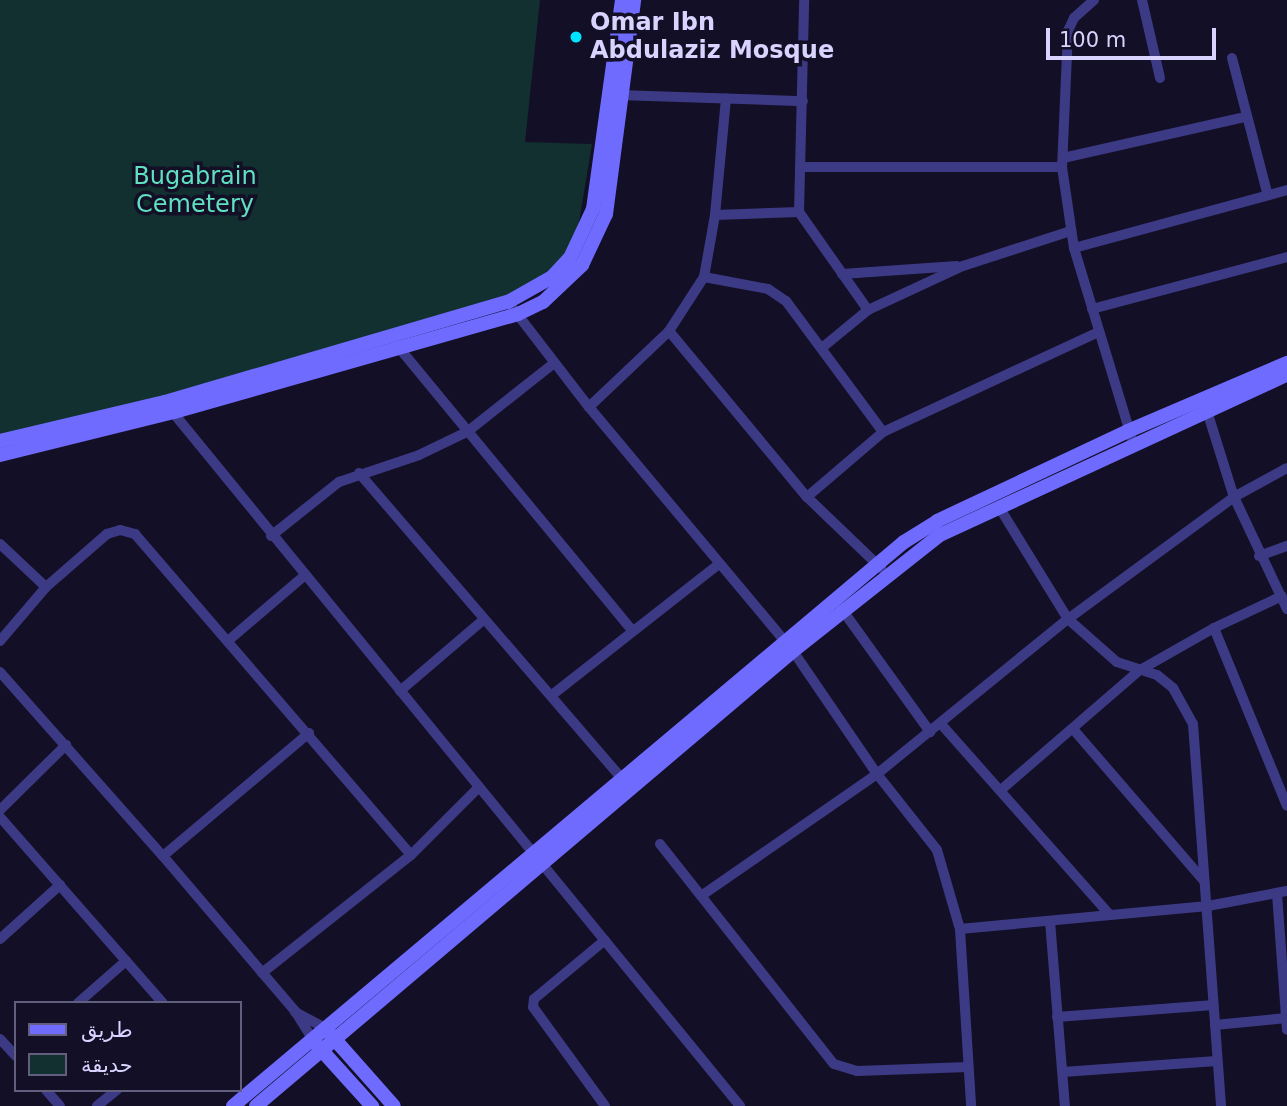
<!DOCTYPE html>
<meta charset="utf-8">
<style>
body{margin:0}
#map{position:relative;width:1287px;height:1106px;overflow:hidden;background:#130f26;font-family:"DejaVu Sans",Cairo,sans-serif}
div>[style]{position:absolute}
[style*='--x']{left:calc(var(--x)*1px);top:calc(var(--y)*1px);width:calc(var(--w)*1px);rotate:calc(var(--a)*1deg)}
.green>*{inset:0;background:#12302f}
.street>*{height:10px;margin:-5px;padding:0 5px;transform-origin:5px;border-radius:5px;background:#3d3a85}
.secondary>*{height:14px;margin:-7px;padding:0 7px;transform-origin:7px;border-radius:7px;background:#6f6bff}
.dots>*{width:19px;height:19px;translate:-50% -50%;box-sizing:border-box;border:4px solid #130f26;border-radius:50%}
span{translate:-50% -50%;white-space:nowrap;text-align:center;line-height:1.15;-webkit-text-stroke:7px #130f26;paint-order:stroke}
.poi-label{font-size:24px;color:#d9d4ff;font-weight:700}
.left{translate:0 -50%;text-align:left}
.park-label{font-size:24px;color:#5fe0c0}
.legend{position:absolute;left:14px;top:1001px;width:228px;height:91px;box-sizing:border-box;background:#130f26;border:2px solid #625e7d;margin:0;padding:9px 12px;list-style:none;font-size:21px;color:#d9d4ff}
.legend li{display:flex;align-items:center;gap:14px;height:35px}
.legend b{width:35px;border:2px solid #625e7d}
.scale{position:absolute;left:1046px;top:28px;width:170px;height:32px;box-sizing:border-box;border:4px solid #d9d4ff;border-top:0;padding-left:9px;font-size:21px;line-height:24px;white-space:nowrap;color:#d9d4ff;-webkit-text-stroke:5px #130f26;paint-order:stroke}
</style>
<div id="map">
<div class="green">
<i style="clip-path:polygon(0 0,540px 0,525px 142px,592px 144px,577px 234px,563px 258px,517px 297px,177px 395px,0 439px)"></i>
</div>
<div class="street">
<i style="--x:1094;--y:0;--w:27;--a:138"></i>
<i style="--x:1074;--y:18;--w:14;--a:115"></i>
<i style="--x:1068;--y:31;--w:136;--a:92.5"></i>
<i style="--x:1062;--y:167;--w:82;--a:81.6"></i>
<i style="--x:1074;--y:248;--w:206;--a:73.1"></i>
<i style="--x:1142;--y:0;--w:80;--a:77"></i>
<i style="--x:1232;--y:58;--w:138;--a:75.4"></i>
<i style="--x:618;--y:95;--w:185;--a:1.9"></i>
<i style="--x:1063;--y:158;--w:187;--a:-12.7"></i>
<i style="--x:800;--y:167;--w:262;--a:0"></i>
<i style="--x:799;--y:212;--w:120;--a:54.9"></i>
<i style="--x:715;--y:215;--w:84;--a:-2"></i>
<i style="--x:799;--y:212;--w:212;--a:-88.6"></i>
<i style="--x:1074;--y:248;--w:221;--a:-15.2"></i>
<i style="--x:842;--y:274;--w:115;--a:-4"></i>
<i style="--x:704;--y:277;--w:65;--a:10.6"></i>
<i style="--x:768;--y:289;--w:22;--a:34"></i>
<i style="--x:786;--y:301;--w:163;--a:53.5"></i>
<i style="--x:508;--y:302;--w:133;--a:52.4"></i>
<i style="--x:589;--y:407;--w:318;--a:50.1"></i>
<i style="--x:793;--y:651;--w:149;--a:55.7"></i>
<i style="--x:877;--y:774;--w:97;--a:51.7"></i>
<i style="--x:937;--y:850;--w:82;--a:73.8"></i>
<i style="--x:960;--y:929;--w:177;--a:86.4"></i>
<i style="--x:1092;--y:309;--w:202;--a:-14.9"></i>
<i style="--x:669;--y:331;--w:216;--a:50.3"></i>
<i style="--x:807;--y:497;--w:103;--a:43.8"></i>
<i style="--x:396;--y:344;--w:371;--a:50.5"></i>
<i style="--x:823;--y:347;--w:58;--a:-39.4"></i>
<i style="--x:868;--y:310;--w:105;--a:-24.9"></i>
<i style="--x:963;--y:266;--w:114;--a:-18"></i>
<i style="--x:589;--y:407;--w:110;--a:-43.5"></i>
<i style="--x:669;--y:331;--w:64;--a:-57.1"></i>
<i style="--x:704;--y:277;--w:63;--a:-79.9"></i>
<i style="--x:715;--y:215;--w:117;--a:-84.6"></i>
<i style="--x:171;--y:410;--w:899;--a:50.73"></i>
<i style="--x:1207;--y:411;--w:90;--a:72.6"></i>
<i style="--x:1234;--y:497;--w:124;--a:64.7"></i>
<i style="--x:359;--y:473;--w:409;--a:49.3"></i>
<i style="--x:807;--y:497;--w:100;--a:-40.5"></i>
<i style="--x:883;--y:432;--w:237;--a:-24.9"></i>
<i style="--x:999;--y:507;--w:132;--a:58.4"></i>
<i style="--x:1068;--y:619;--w:65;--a:41.3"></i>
<i style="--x:1117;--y:662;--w:42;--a:18"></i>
<i style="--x:1157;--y:675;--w:21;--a:39"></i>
<i style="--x:1173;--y:688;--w:41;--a:60.9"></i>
<i style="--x:1193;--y:724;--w:383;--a:85.8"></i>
<i style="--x:271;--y:536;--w:87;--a:-38.5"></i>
<i style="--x:339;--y:482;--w:84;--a:-18.6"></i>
<i style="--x:419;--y:455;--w:53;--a:-25.6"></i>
<i style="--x:467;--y:432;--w:111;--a:-38.4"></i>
<i style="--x:0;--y:544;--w:63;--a:43.1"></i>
<i style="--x:1259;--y:556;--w:30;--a:-20"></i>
<i style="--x:841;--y:608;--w:153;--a:54.3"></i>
<i style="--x:1214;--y:628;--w:192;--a:67.7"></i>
<i style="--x:229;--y:640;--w:99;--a:-40.5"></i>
<i style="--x:0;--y:641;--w:71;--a:-49.6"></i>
<i style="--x:46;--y:587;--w:81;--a:-41"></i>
<i style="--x:107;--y:534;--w:14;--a:-17"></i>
<i style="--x:120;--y:530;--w:16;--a:15"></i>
<i style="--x:135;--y:534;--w:423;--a:49.3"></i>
<i style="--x:0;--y:672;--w:246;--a:48.5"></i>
<i style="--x:163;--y:856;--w:204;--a:49.6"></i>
<i style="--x:295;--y:1011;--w:31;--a:58"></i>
<i style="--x:400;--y:691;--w:109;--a:-40.5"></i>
<i style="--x:552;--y:695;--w:212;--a:-38.1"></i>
<i style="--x:941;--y:724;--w:255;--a:48.5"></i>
<i style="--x:1073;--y:729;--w:201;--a:49.2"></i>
<i style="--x:1002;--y:789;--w:182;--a:-40.8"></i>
<i style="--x:1140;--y:670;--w:85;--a:-29.6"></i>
<i style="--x:1214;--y:628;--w:75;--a:-25.2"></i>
<i style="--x:0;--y:810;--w:93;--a:-44.6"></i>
<i style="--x:0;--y:817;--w:247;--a:48.8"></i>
<i style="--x:660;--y:844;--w:280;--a:51.7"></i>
<i style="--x:834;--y:1064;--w:24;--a:17"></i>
<i style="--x:857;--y:1071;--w:111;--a:-2.1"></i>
<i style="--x:163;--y:856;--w:191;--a:-40.1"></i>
<i style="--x:1277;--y:894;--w:136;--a:85.8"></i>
<i style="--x:701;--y:896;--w:214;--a:-34.7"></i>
<i style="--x:877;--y:774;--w:246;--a:-39.1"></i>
<i style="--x:1068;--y:619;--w:206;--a:-36.3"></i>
<i style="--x:1234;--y:497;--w:60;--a:-28.7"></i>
<i style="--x:1050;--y:921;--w:186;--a:85.4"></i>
<i style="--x:960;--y:929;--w:249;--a:-5.3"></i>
<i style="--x:1208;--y:906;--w:80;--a:-10.8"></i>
<i style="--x:0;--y:939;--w:81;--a:-42"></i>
<i style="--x:262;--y:973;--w:190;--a:-38.4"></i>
<i style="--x:411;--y:855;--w:93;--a:-45"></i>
<i style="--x:78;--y:1003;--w:64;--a:-41.2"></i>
<i style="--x:295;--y:1012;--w:32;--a:28"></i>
<i style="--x:1057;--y:1017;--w:157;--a:-4.4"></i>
<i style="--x:1215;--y:1025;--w:72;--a:-5.6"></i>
<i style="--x:0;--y:1039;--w:23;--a:47"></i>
<i style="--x:1063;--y:1072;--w:154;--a:-4.1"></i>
<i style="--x:46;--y:1090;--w:21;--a:49"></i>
<i style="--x:97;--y:1106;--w:26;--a:-39"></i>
<i style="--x:605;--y:1106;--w:122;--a:-126"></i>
<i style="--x:533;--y:1007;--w:8;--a:-83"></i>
<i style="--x:534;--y:999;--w:92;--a:-39.7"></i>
</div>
<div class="secondary">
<i style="--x:0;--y:441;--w:170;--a:-13.3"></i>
<i style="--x:165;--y:402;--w:357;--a:-16.3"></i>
<i style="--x:508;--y:302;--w:51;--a:-29.6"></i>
<i style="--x:552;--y:277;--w:26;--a:-47"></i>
<i style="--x:570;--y:258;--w:54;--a:-64.9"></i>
<i style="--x:593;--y:209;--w:211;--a:-82.1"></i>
<i style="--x:0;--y:455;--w:179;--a:-13.9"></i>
<i style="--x:174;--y:412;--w:358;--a:-15.9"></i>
<i style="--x:518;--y:314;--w:28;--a:-26"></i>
<i style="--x:543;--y:302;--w:54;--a:-43.5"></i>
<i style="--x:582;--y:265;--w:56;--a:-64.8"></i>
<i style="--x:606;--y:214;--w:216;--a:-82.5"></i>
<i style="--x:330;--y:1034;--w:96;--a:48.4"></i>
<i style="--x:316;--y:1044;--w:84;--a:47.9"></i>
<i style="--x:233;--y:1106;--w:877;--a:-40.05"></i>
<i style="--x:904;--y:542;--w:39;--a:-32"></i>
<i style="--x:937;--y:521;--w:211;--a:-25.2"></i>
<i style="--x:1128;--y:431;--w:173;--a:-23.2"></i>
<i style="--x:256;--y:1106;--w:704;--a:-40.27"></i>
<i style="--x:793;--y:651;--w:187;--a:-38.3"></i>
<i style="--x:940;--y:535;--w:382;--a:-24.8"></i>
</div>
<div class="dots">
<i style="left:576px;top:37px;background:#00e5ff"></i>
</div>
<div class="poi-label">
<span class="left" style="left:590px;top:37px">Omar Ibn<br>Abdulaziz Mosque</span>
</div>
<div class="park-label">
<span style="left:195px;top:191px">Bugabrain<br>Cemetery</span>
</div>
<ul class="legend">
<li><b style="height:9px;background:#6f6bff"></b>طريق</li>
<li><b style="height:19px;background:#12302f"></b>حديقة</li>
</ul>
<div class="scale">100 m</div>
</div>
